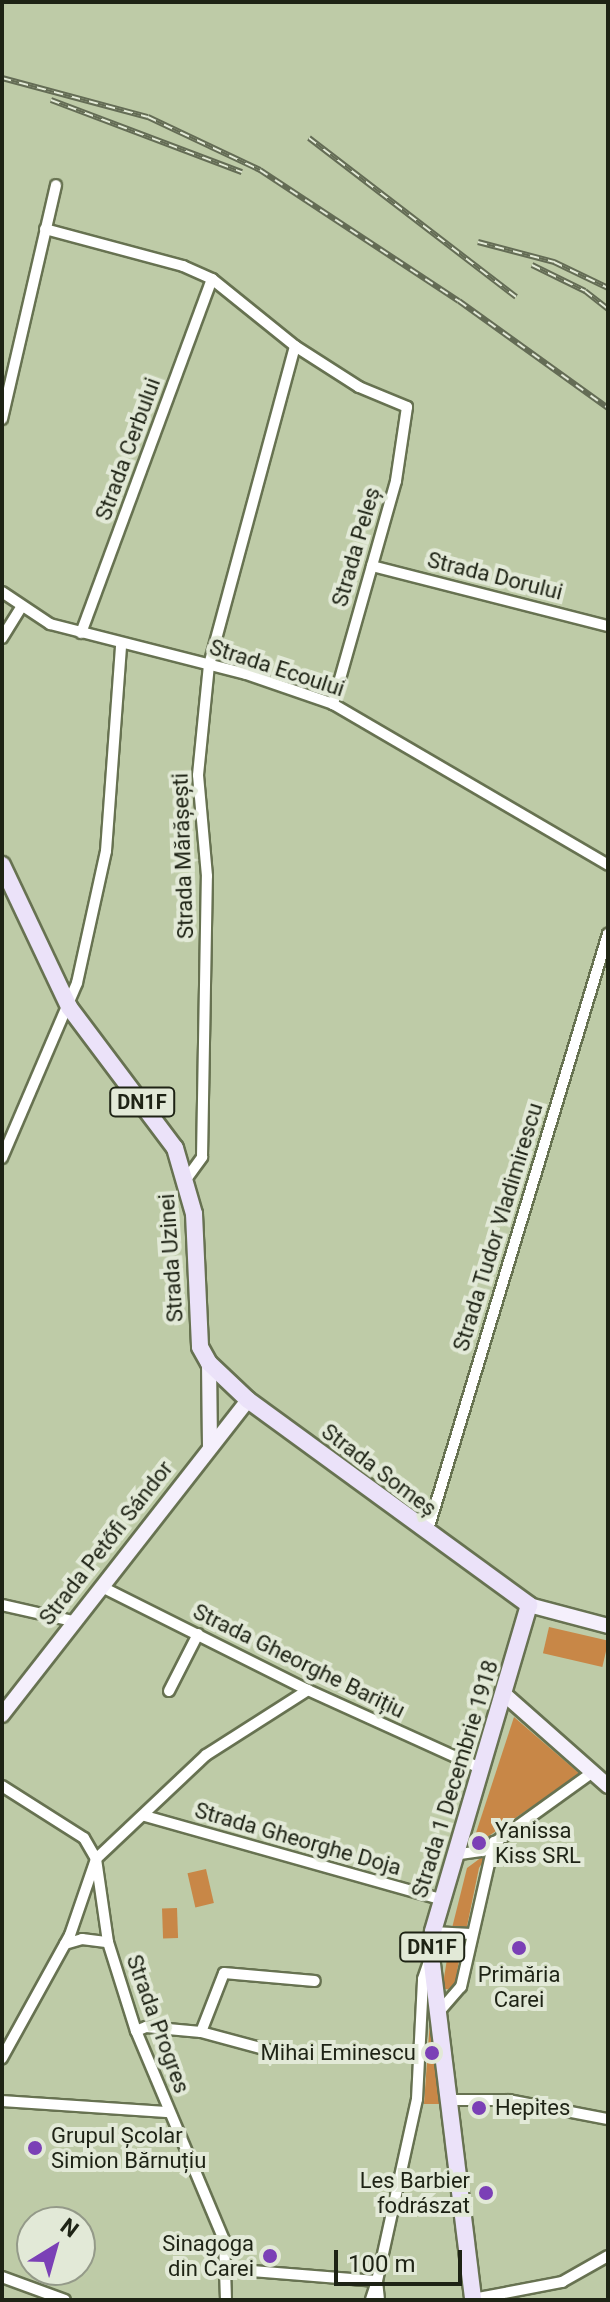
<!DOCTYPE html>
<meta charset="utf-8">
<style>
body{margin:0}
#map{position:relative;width:610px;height:2302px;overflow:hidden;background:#becba7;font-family:Roboto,sans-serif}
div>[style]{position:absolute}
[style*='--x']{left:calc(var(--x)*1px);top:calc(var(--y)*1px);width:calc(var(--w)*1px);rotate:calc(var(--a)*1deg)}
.green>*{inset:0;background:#c88747;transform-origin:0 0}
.roads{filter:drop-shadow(2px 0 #677251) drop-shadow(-2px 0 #677251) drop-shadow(0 2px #677251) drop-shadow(0 -2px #677251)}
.street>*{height:10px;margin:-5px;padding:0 5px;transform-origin:5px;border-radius:5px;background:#fff}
.secondary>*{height:14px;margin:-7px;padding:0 7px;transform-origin:7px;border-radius:7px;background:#f5f0fc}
.primary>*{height:16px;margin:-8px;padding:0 8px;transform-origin:8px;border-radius:8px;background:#ebe2f9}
.rail>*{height:6px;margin-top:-3px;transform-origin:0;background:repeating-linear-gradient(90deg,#e2e9d7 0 9px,#646c55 0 18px);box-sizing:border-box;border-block:2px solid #646c55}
.dots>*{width:22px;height:22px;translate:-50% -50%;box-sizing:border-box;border:4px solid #e2e9d7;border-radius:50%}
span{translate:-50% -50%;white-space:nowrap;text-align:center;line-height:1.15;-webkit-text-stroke:8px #e2e9d7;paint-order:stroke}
.shield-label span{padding:2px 6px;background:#e2e9d7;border:2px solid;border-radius:6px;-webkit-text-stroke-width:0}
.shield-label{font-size:20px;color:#1e2315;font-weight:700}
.street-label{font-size:22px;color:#1e2315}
.poi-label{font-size:22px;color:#1e2315}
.left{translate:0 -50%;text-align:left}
.right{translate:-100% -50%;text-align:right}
.frame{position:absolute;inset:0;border:4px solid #1e2315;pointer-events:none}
.north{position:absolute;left:16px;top:2206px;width:80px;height:80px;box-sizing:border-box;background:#e2e9d7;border:2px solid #949a89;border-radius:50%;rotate:37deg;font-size:22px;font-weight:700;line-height:32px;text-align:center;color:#1e2315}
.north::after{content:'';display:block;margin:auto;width:28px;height:36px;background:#7b40b6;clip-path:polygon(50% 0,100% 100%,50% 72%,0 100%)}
.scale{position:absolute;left:334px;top:2250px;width:128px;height:36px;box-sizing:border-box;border:4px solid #1e2315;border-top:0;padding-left:10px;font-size:24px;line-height:28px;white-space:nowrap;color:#1e2315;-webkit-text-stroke:6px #e2e9d7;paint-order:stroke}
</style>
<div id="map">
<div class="green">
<i style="left:549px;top:1627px;width:61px;height:27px;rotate:13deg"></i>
<i style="clip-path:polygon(514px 1717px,580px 1774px,471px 1848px)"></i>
<i style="clip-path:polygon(490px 1851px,479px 1868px,466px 1931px,452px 1928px,467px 1868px)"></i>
<i style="left:206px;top:1869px;width:35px;height:19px;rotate:77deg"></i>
<i style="left:177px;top:1908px;width:30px;height:15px;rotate:88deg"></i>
<i style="left:450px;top:1940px;width:12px;height:49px;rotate:9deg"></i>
<i style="clip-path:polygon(432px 1992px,440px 2104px,424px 2104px)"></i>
</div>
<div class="roads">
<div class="street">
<i style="--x:45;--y:229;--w:143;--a:15"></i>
<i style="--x:183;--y:266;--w:32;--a:24"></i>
<i style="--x:212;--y:279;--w:107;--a:38.9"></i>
<i style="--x:295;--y:346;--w:76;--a:32.6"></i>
<i style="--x:359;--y:387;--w:52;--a:22.6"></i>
<i style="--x:407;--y:407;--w:75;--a:98.5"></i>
<i style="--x:396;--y:481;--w:232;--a:105.8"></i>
<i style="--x:2;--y:419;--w:240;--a:-77"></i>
<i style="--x:372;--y:566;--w:244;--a:14.3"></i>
<i style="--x:2;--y:592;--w:58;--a:33.7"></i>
<i style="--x:50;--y:624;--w:202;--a:14.3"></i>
<i style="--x:246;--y:674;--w:92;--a:19"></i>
<i style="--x:333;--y:704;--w:319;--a:30.3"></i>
<i style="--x:81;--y:633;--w:377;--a:-69.7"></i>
<i style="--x:2;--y:638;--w:36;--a:-58"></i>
<i style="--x:2;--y:1158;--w:190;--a:-66.8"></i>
<i style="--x:77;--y:983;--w:135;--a:-77.6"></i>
<i style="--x:106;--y:851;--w:207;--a:-85.8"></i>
<i style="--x:187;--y:1178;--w:26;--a:-54"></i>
<i style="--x:202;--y:1157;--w:281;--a:-89"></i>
<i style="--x:207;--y:876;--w:101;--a:-95.1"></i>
<i style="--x:198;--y:775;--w:111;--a:-84.3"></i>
<i style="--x:209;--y:665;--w:330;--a:-74.9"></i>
<i style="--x:427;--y:1533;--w:626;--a:-73.19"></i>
<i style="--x:102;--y:1587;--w:230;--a:26.6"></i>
<i style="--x:308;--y:1690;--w:189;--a:24.4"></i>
<i style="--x:2;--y:1605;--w:73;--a:12.7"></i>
<i style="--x:169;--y:1691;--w:64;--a:-63"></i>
<i style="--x:2;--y:1786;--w:97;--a:32.4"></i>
<i style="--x:84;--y:1838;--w:24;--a:60"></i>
<i style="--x:96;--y:1859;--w:80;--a:108.9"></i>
<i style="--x:70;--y:1935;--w:141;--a:118.9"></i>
<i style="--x:145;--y:1816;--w:307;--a:15.7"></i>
<i style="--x:453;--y:1855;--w:30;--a:-8"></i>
<i style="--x:483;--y:1851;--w:135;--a:-35.7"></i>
<i style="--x:433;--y:1932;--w:38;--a:3"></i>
<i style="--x:65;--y:1944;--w:18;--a:-16"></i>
<i style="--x:82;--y:1939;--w:26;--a:7"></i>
<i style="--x:438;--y:2013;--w:35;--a:-49"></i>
<i style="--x:461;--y:1987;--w:149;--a:-77.2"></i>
<i style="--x:136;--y:2031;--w:11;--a:-22"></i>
<i style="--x:146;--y:2027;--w:55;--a:5.2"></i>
<i style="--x:201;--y:2032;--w:88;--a:15.1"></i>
<i style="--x:201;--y:2032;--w:63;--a:-68.7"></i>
<i style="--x:224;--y:1973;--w:91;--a:5"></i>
<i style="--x:449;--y:2100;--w:60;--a:0"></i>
<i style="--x:509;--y:2100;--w:101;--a:10.9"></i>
<i style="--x:2;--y:2101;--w:167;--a:3.8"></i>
<i style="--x:393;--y:2209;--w:68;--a:-2.5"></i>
<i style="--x:227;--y:2269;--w:150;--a:4.6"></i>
<i style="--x:377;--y:2281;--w:20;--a:108"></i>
<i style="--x:2;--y:2277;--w:67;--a:20.1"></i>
<i style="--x:473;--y:2299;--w:91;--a:-10.8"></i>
<i style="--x:562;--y:2282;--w:53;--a:-29.5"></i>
<i style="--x:226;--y:2300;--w:60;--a:-91.9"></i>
<i style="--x:224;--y:2240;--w:227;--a:-112.8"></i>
<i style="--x:136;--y:2031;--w:93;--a:-107.5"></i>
<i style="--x:108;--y:1942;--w:84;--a:-98.2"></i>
<i style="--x:96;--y:1859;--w:151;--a:-43.4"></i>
<i style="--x:206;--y:1755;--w:121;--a:-32.5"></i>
<i style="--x:379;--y:2300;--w:19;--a:-96"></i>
<i style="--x:377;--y:2281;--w:186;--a:-77.6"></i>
<i style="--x:417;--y:2099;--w:120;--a:-87.1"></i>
<i style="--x:423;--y:1979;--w:18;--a:-71"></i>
</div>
<div class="secondary">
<i style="--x:209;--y:1363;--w:83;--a:89.3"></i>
<i style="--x:529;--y:1605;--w:82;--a:14.9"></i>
<i style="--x:504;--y:1694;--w:139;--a:41.5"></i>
<i style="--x:2;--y:1715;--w:400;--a:-52"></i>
</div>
<div class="primary">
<i style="--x:2;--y:865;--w:157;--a:64.7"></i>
<i style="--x:69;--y:1007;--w:176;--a:53.1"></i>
<i style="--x:175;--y:1148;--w:69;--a:73.9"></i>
<i style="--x:194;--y:1214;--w:133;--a:87.4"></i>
<i style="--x:200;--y:1347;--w:18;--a:61"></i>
<i style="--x:209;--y:1363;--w:54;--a:43.5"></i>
<i style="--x:248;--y:1400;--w:348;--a:36.1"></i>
<i style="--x:529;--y:1605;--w:341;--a:106.4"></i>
<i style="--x:433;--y:1932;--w:24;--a:95"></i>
<i style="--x:431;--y:1956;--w:347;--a:83"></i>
</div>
</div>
<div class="rail">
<i style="--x:2;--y:78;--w:151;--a:15"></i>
<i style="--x:148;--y:117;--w:124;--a:25.3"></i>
<i style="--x:260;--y:170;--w:238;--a:33.4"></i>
<i style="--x:459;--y:301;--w:183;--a:35.7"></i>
<i style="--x:51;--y:100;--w:204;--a:20.7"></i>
<i style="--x:309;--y:138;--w:261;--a:37.5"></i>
<i style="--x:478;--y:242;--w:79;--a:14.7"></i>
<i style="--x:554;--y:262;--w:60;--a:25.7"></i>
<i style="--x:532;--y:265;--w:59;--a:26.1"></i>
<i style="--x:585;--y:291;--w:29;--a:38"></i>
</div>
<div class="dots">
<i style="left:479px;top:1843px;background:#7b40b6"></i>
<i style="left:519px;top:1948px;background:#7b40b6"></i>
<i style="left:432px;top:2053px;background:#7b40b6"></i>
<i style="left:479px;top:2108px;background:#7b40b6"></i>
<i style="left:35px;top:2148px;background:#7b40b6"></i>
<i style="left:486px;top:2193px;background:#7b40b6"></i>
<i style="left:270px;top:2256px;background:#7b40b6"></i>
</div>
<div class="shield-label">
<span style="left:142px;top:1102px">DN1F</span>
<span style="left:432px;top:1947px">DN1F</span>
</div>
<div class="street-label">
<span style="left:128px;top:449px;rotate:-70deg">Strada Cerbului</span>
<span style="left:356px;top:547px;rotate:-74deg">Strada Peleș</span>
<span style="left:495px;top:576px;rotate:14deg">Strada Dorului</span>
<span style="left:277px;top:668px;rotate:18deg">Strada Ecoului</span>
<span style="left:183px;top:856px;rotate:-92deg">Strada Mărășești</span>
<span style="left:498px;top:1227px;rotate:-73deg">Strada Tudor Vladimirescu</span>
<span style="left:171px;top:1258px;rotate:-94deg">Strada Uzinei</span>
<span style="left:379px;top:1470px;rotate:37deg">Strada Someș</span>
<span style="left:106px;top:1543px;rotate:-52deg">Strada Petőfi Sándor</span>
<span style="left:299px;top:1661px;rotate:26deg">Strada Gheorghe Barițiu</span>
<span style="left:455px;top:1779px;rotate:-73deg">Strada 1 Decembrie 1918</span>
<span style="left:298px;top:1839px;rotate:16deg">Strada Gheorghe Doja</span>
<span style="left:158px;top:2024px;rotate:70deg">Strada Progres</span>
</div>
<div class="poi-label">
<span class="left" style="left:495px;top:1843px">Yanissa<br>Kiss SRL</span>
<span style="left:519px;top:1987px">Primăria<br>Carei</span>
<span class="right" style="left:416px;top:2053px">Mihai Eminescu</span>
<span class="left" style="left:495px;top:2108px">Hepites</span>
<span class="left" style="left:51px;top:2148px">Grupul Școlar<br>Simion Bărnuțiu</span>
<span class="right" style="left:470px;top:2193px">Les Barbier<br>fodrászat</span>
<span class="right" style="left:254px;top:2256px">Sinagoga<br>din Carei</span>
</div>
<div class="frame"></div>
<div class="north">N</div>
<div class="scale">100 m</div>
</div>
